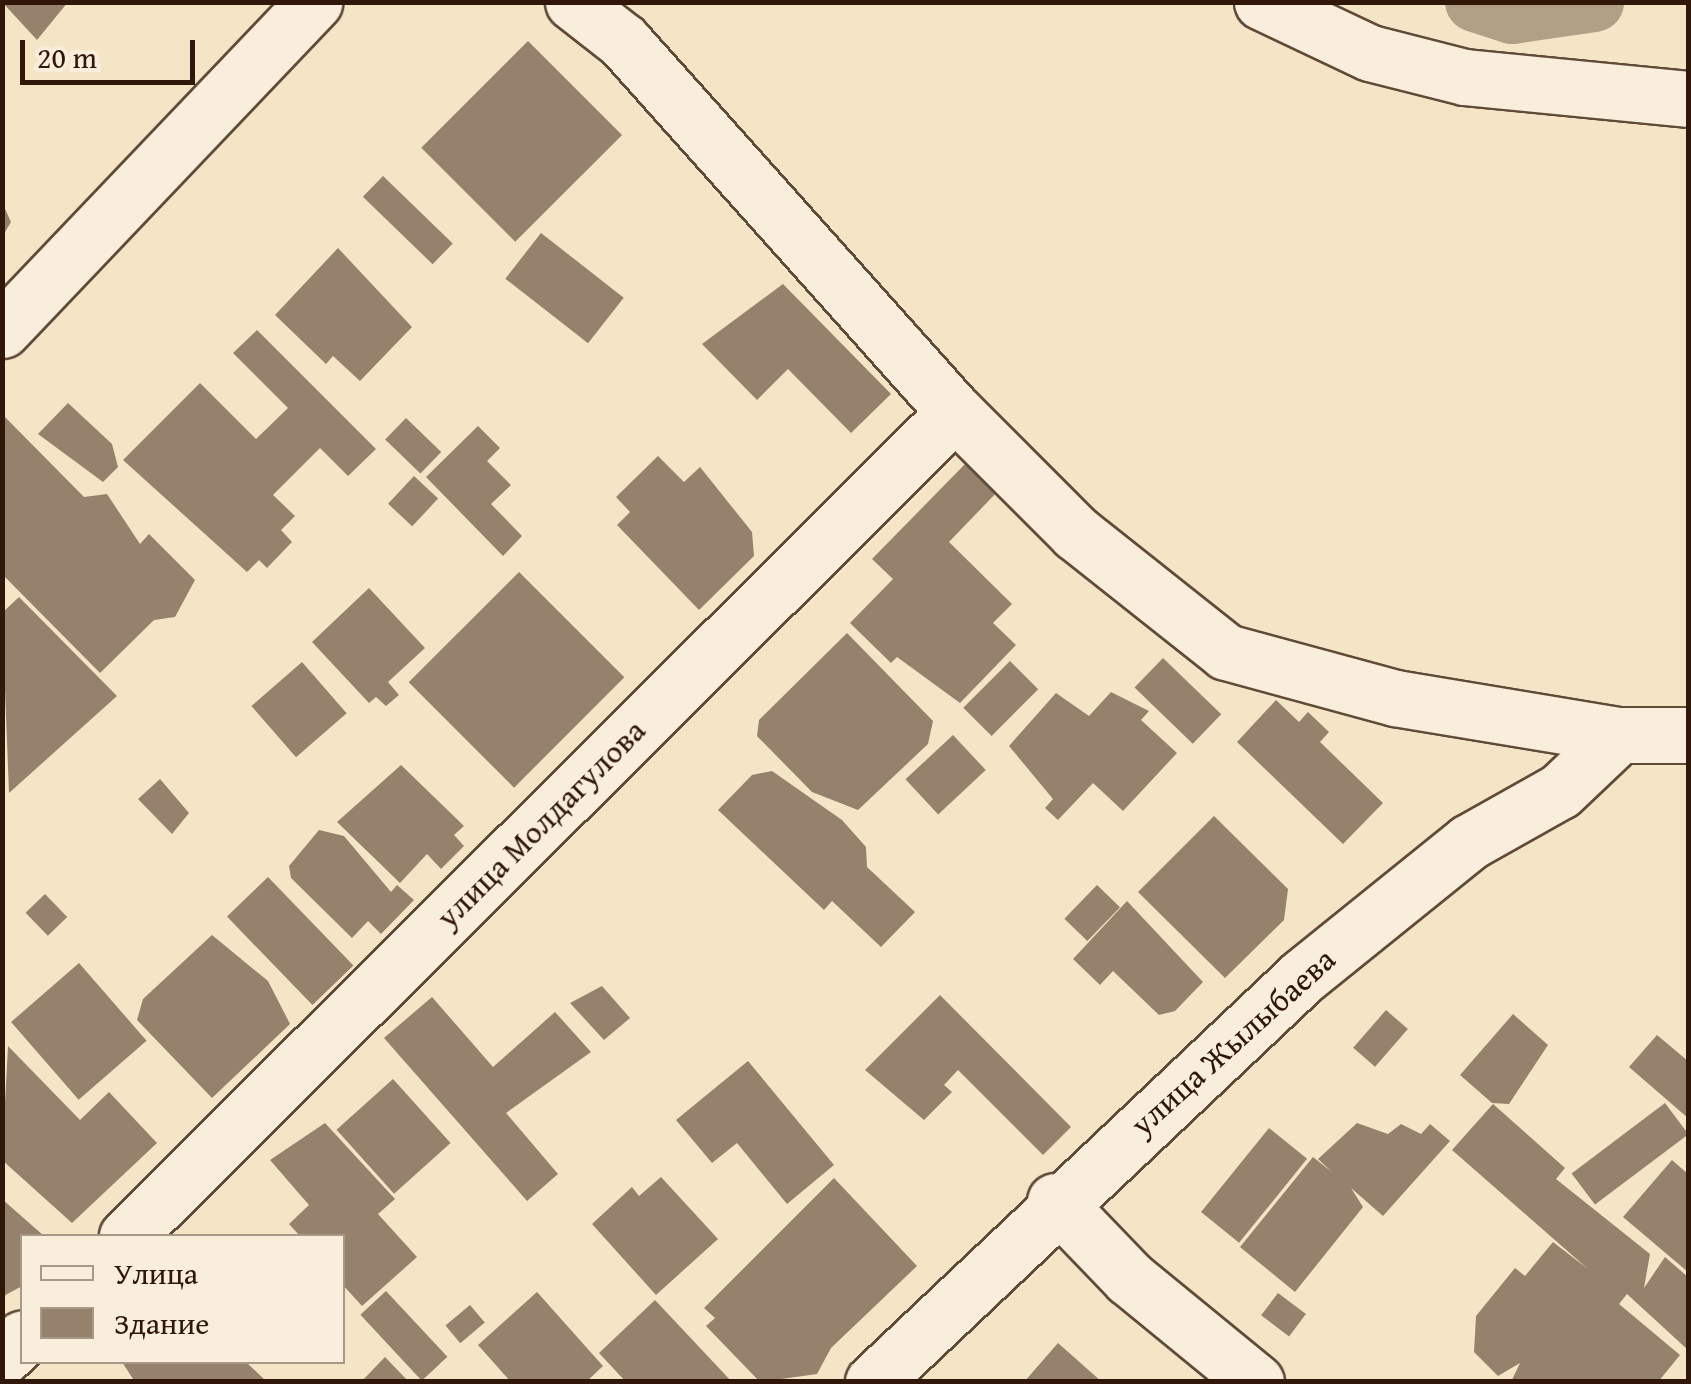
<!DOCTYPE html>
<meta charset="utf-8">
<style>
body{margin:0}
#map{position:relative;width:1691px;height:1384px;overflow:hidden;background:#f4e5c7;font-family:"Gentium Book Plus",serif}
div>[style]{position:absolute}
[style*='--x']{left:calc(var(--x)*1px);top:calc(var(--y)*1px);width:calc(var(--w)*1px);rotate:calc(var(--a)*1deg)}
.canal>*{height:60px;margin:-30px;padding:0 30px;transform-origin:30px;border-radius:30px;background:#b19f86}
.building>*{inset:0;background:#96826c;transform-origin:0 0}
.roads{filter:drop-shadow(2px 0 #614a38) drop-shadow(-2px 0 #614a38) drop-shadow(0 2px #614a38) drop-shadow(0 -2px #614a38)}
.minor>*{height:55px;margin:-27.5px;padding:0 27.5px;transform-origin:27.5px;border-radius:27.5px;background:#f8eedb}
span{translate:-50% -50%;white-space:nowrap;text-align:center;line-height:1.15;-webkit-text-stroke:8px #f8eedb;paint-order:stroke}
.street-label{font-size:32px;color:#301709}
.frame{position:absolute;inset:0;border:5px solid #301709;pointer-events:none}
.legend{position:absolute;left:20px;top:1234px;width:325px;height:130px;box-sizing:border-box;background:#f8eedb;border:2px solid #a89887;margin:0;padding:12px 18px;list-style:none;font-size:30px;color:#301709}
.legend li{display:flex;align-items:center;gap:20px;height:50px}
.legend b{width:50px;border:2px solid #a89887}
.scale{position:absolute;left:20px;top:40px;width:175px;height:45px;box-sizing:border-box;border:5px solid #301709;border-top:0;padding-left:12px;font-size:30px;line-height:35px;white-space:nowrap;color:#301709;-webkit-text-stroke:8px #f8eedb;paint-order:stroke}
</style>
<div id="map">
<div class="canal">
<i style="--x:1475;--y:2;--w:39;--a:18"></i>
<i style="--x:1512;--y:14;--w:83;--a:-8.3"></i>
</div>
<div class="building">
<i style="clip-path:polygon(2px 2px,68px 2px,37px 40px)"></i>
<i style="left:528px;top:41px;width:133px;height:151px;rotate:45deg"></i>
<i style="left:383px;top:176px;width:97px;height:29px;rotate:44deg"></i>
<i style="clip-path:polygon(2px 202px,11px 222px,2px 237px)"></i>
<i style="left:541px;top:233px;width:105px;height:58px;rotate:38deg"></i>
<i style="clip-path:polygon(338px 248px,412px 327px,360px 381px,333px 356px,326px 364px,275px 315px)"></i>
<i style="clip-path:polygon(783px 284px,891px 394px,851px 433px,788px 369px,757px 400px,702px 344px)"></i>
<i style="clip-path:polygon(257px 330px,376px 449px,348px 476px,320px 448px,273px 495px,295px 516px,281px 530px,292px 542px,267px 568px,259px 560px,247px 572px,123px 460px,200px 383px,256px 439px,288px 408px,233px 353px)"></i>
<i style="clip-path:polygon(68px 403px,112px 444px,118px 467px,103px 482px,38px 434px)"></i>
<i style="clip-path:polygon(2px 414px,84px 497px,107px 494px,140px 544px,149px 534px,195px 580px,175px 617px,154px 620px,100px 673px,2px 574px)"></i>
<i style="left:406px;top:418px;width:49px;height:30px;rotate:44deg"></i>
<i style="clip-path:polygon(478px 426px,500px 448px,487px 461px,511px 485px,491px 504px,522px 536px,503px 556px,426px 477px)"></i>
<i style="clip-path:polygon(658px 456px,684px 482px,700px 467px,752px 532px,754px 556px,699px 610px,617px 525px,630px 512px,616px 497px)"></i>
<i style="clip-path:polygon(968px 461px,999px 490px,949px 542px,1012px 604px,993px 623px,1016px 645px,960px 703px,897px 657px,891px 663px,850px 623px,893px 579px,872px 559px)"></i>
<i style="left:414px;top:476px;width:33px;height:38px;rotate:43deg"></i>
<i style="left:519px;top:572px;width:149px;height:156px;rotate:45deg"></i>
<i style="clip-path:polygon(369px 588px,425px 648px,388px 682px,399px 695px,386px 706px,376px 697px,369px 703px,312px 642px)"></i>
<i style="clip-path:polygon(19px 597px,117px 696px,9px 793px,2px 613px)"></i>
<i style="clip-path:polygon(847px 633px,933px 721px,928px 744px,858px 810px,812px 792px,757px 736px,759px 720px)"></i>
<i style="left:1163px;top:658px;width:81px;height:41px;rotate:44deg"></i>
<i style="left:1010px;top:661px;width:40px;height:66px;rotate:45deg"></i>
<i style="left:302px;top:662px;width:68px;height:67px;rotate:49deg"></i>
<i style="clip-path:polygon(1111px 692px,1149px 711px,1141px 720px,1177px 753px,1123px 811px,1093px 783px,1058px 820px,1045px 808px,1053px 799px,1009px 746px,1056px 693px,1089px 716px)"></i>
<i style="clip-path:polygon(1276px 700px,1299px 722px,1308px 712px,1329px 732px,1320px 742px,1383px 803px,1343px 844px,1237px 742px)"></i>
<i style="left:953px;top:735px;width:48px;height:65px;rotate:47deg"></i>
<i style="clip-path:polygon(401px 765px,464px 826px,454px 835px,464px 846px,441px 869px,427px 854px,400px 883px,337px 822px)"></i>
<i style="clip-path:polygon(772px 771px,842px 820px,866px 847px,867px 867px,915px 912px,881px 947px,832px 901px,824px 910px,718px 810px,752px 775px)"></i>
<i style="clip-path:polygon(160px 779px,189px 813px,172px 834px,138px 799px)"></i>
<i style="clip-path:polygon(1214px 816px,1288px 889px,1284px 920px,1225px 978px,1138px 892px)"></i>
<i style="clip-path:polygon(319px 830px,344px 836px,391px 892px,397px 885px,414px 900px,381px 934px,368px 921px,352px 938px,291px 878px,289px 866px)"></i>
<i style="left:268px;top:877px;width:123px;height:57px;rotate:46deg"></i>
<i style="left:1097px;top:885px;width:32px;height:47px;rotate:44deg"></i>
<i style="left:45px;top:894px;width:32px;height:27px;rotate:46deg"></i>
<i style="clip-path:polygon(1127px 901px,1203px 982px,1175px 1011px,1159px 1015px,1113px 971px,1100px 985px,1073px 959px)"></i>
<i style="clip-path:polygon(212px 935px,268px 981px,290px 1024px,212px 1098px,137px 1020px,143px 999px)"></i>
<i style="left:79px;top:963px;width:103px;height:90px;rotate:49deg"></i>
<i style="clip-path:polygon(602px 986px,630px 1018px,604px 1040px,570px 1003px)"></i>
<i style="clip-path:polygon(940px 995px,1071px 1127px,1043px 1155px,958px 1070px,944px 1085px,952px 1092px,924px 1120px,865px 1070px)"></i>
<i style="clip-path:polygon(432px 997px,493px 1067px,555px 1012px,591px 1052px,506px 1113px,558px 1174px,527px 1201px,384px 1038px)"></i>
<i style="left:1386px;top:1010px;width:29px;height:50px;rotate:41deg"></i>
<i style="clip-path:polygon(1513px 1014px,1548px 1045px,1509px 1104px,1492px 1103px,1460px 1075px)"></i>
<i style="clip-path:polygon(1657px 1035px,1688px 1061px,1688px 1118px,1629px 1067px)"></i>
<i style="clip-path:polygon(8px 1046px,80px 1120px,109px 1092px,157px 1143px,72px 1223px,2px 1160px)"></i>
<i style="clip-path:polygon(748px 1061px,834px 1165px,787px 1204px,737px 1143px,712px 1163px,676px 1120px)"></i>
<i style="left:393px;top:1079px;width:86px;height:76px;rotate:48deg"></i>
<i style="left:1665px;top:1103px;width:39px;height:117px;rotate:53deg"></i>
<i style="clip-path:polygon(1493px 1104px,1565px 1168px,1556px 1179px,1650px 1254px,1644px 1288px,1665px 1257px,1688px 1277px,1688px 1350px,1627px 1294px,1619px 1304px,1680px 1355px,1658px 1382px,1511px 1382px,1520px 1363px,1498px 1376px,1474px 1352px,1476px 1316px,1515px 1268px,1525px 1276px,1553px 1242px,1588px 1269px,1452px 1150px)"></i>
<i style="clip-path:polygon(325px 1123px,395px 1199px,378px 1214px,417px 1257px,362px 1306px,342px 1284px,342px 1236px,300px 1236px,289px 1224px,309px 1205px,270px 1160px)"></i>
<i style="clip-path:polygon(1357px 1123px,1388px 1134px,1401px 1124px,1421px 1134px,1430px 1124px,1450px 1141px,1383px 1216px,1351px 1188px,1363px 1207px,1295px 1292px,1240px 1247px,1313px 1157px,1332px 1172px,1318px 1159px)"></i>
<i style="left:1269px;top:1128px;width:49px;height:108px;rotate:39deg"></i>
<i style="clip-path:polygon(1672px 1160px,1688px 1174px,1688px 1272px,1623px 1217px)"></i>
<i style="clip-path:polygon(661px 1177px,718px 1239px,656px 1295px,592px 1224px,632px 1187px,639px 1196px)"></i>
<i style="clip-path:polygon(834px 1178px,917px 1266px,831px 1348px,817px 1374px,760px 1382px,706px 1326px,715px 1318px,704px 1308px)"></i>
<i style="clip-path:polygon(2px 1199px,44px 1236px,22px 1236px,22px 1286px,2px 1297px)"></i>
<i style="left:386px;top:1291px;width:90px;height:35px;rotate:47deg"></i>
<i style="clip-path:polygon(537px 1292px,603px 1366px,586px 1382px,511px 1382px,478px 1345px)"></i>
<i style="left:1278px;top:1293px;width:35px;height:28px;rotate:37deg"></i>
<i style="clip-path:polygon(655px 1300px,732px 1382px,626px 1382px,599px 1353px)"></i>
<i style="left:470px;top:1305px;width:23px;height:32px;rotate:50deg"></i>
<i style="clip-path:polygon(1058px 1343px,1102px 1382px,1024px 1382px)"></i>
<i style="clip-path:polygon(385px 1357px,409px 1382px,361px 1382px)"></i>
<i style="clip-path:polygon(122px 1362px,246px 1362px,267px 1382px,135px 1382px)"></i>
</div>
<div class="roads">
<div class="minor">
<i style="--x:573;--y:2;--w:63;--a:38"></i>
<i style="--x:623;--y:41;--w:498;--a:48.2"></i>
<i style="--x:955;--y:412;--w:171;--a:45"></i>
<i style="--x:1076;--y:533;--w:191;--a:38.4"></i>
<i style="--x:1226;--y:652;--w:175;--a:15.2"></i>
<i style="--x:1395;--y:698;--w:227;--a:9.4"></i>
<i style="--x:1619;--y:735;--w:69;--a:0"></i>
<i style="--x:1262;--y:2;--w:119;--a:25.3"></i>
<i style="--x:1370;--y:53;--w:98;--a:14.2"></i>
<i style="--x:1465;--y:77;--w:224;--a:5.6"></i>
<i style="--x:2;--y:330;--w:453;--a:-46.4"></i>
<i style="--x:1055;--y:1201;--w:107;--a:46.1"></i>
<i style="--x:1129;--y:1278;--w:164;--a:39.3"></i>
<i style="--x:127;--y:1236;--w:1168;--a:-44.86"></i>
<i style="--x:2;--y:1358;--w:28;--a:-44"></i>
<i style="--x:873;--y:1382;--w:591;--a:-43.36"></i>
<i style="--x:1303;--y:976;--w:213;--a:-38.9"></i>
<i style="--x:1469;--y:842;--w:104;--a:-29.3"></i>
<i style="--x:1560;--y:791;--w:81;--a:-43.5"></i>
</div>
</div>
<div class="street-label">
<span style="left:541px;top:824px;rotate:-45deg">улица Молдагулова</span>
<span style="left:1233px;top:1042px;rotate:-42deg">улица Жылыбаева</span>
</div>
<div class="frame"></div>
<ul class="legend">
<li><b style="height:12px;background:#f8eedb"></b>Улица</li>
<li><b style="height:28px;background:#96826c"></b>Здание</li>
</ul>
<div class="scale">20 m</div>
</div>
